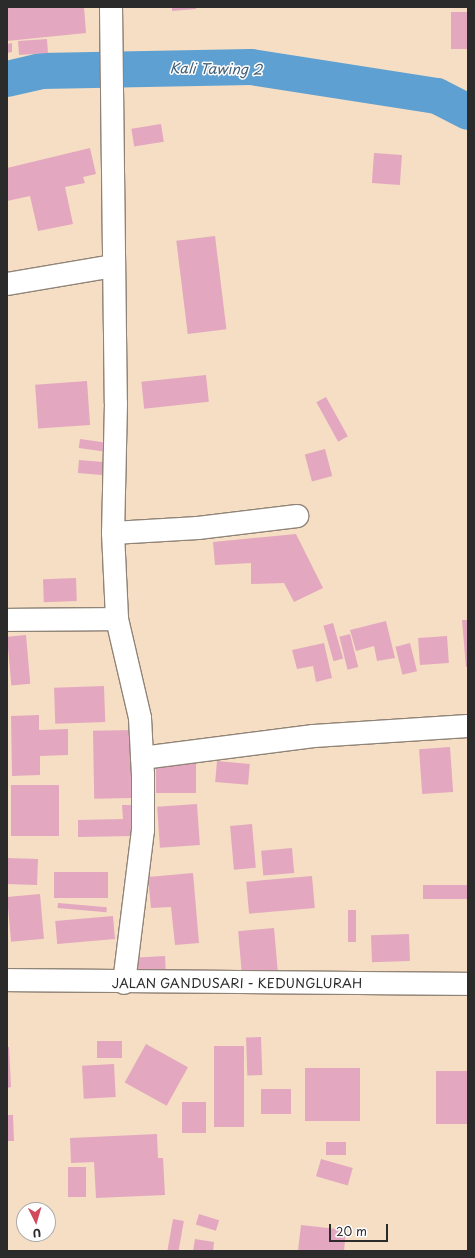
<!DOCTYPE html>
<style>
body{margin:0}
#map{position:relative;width:475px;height:1258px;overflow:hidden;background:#f5dec4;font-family:"Playpen Sans",sans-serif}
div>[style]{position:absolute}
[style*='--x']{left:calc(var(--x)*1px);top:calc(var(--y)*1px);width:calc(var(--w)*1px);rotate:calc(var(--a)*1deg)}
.river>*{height:36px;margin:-18px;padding:0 18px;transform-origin:18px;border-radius:18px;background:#5da0d1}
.building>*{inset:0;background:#e3a8bf;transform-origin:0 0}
.roads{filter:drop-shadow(1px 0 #908478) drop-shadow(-1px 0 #908478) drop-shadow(0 1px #908478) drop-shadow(0 -1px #908478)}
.minor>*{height:22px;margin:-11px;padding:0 11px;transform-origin:11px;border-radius:11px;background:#fff}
span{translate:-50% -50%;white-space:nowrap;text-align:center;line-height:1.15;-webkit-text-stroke:3px #fff;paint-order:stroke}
.street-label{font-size:13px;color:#2b2b2b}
.water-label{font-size:14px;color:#426076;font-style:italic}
.frame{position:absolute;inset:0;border:8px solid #2b2b2b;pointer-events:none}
.north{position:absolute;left:16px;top:1202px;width:40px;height:40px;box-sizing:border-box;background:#fff;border:1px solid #aaa;border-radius:50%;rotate:175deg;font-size:11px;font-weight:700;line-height:16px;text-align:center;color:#2b2b2b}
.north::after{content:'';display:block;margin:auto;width:14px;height:18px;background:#d1495b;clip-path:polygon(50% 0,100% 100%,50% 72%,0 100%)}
.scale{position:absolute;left:329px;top:1224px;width:59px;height:18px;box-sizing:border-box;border:2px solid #2b2b2b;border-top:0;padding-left:5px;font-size:12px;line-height:14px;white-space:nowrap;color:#2b2b2b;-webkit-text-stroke:3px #fff;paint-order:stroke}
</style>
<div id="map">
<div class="river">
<i style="--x:7;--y:79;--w:35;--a:-13"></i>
<i style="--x:41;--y:71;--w:210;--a:-1.1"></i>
<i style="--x:251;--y:67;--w:188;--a:8.9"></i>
<i style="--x:437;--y:96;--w:35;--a:27"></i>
</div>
<div class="building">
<i style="clip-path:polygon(7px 7px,84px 7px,86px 33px,7px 41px)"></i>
<i style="clip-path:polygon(172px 7px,196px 7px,196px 9px,172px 11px)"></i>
<i style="left:468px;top:12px;width:37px;height:17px;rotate:90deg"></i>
<i style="left:47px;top:39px;width:14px;height:29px;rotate:86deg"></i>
<i style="clip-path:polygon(12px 43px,12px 52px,7px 53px,7px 44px)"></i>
<i style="left:161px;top:124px;width:18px;height:30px;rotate:81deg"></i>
<i style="clip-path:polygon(90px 148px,96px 174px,83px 177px,85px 183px,65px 187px,73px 224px,38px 231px,30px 196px,7px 201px,7px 168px)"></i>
<i style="left:374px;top:153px;width:28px;height:30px;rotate:4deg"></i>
<i style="left:215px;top:236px;width:94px;height:39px;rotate:83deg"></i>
<i style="left:206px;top:375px;width:27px;height:65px;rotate:84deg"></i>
<i style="left:87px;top:381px;width:44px;height:52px;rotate:86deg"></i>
<i style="left:326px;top:397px;width:45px;height:11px;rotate:61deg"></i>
<i style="left:80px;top:439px;width:29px;height:9px;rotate:8deg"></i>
<i style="left:325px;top:449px;width:28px;height:21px;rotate:75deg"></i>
<i style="left:79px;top:460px;width:24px;height:13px;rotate:5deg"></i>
<i style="clip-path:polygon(296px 534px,323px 588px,294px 602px,284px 583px,251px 584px,251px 563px,215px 565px,213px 542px)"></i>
<i style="left:76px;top:578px;width:23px;height:33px;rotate:88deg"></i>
<i style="clip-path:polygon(462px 620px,468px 620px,468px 667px,466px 667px)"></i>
<i style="clip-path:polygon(386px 621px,395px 658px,377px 661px,374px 646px,356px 651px,350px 630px)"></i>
<i style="left:333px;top:623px;width:37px;height:10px;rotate:74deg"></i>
<i style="left:350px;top:634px;width:34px;height:11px;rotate:76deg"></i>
<i style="left:26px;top:635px;width:49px;height:19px;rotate:85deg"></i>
<i style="left:447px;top:636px;width:27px;height:29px;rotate:86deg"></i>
<i style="clip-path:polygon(324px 643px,332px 678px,316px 682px,313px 666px,297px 669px,292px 650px)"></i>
<i style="left:410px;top:643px;width:29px;height:15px;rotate:76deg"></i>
<i style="left:104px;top:686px;width:36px;height:50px;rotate:88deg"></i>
<i style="clip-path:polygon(39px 715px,39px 730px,68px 729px,68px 755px,40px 756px,40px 775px,12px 776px,11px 716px)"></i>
<i style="left:132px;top:730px;width:68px;height:39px;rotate:89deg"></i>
<i style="left:450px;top:747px;width:45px;height:31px;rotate:86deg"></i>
<i style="left:217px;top:761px;width:33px;height:21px;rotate:5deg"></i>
<i style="left:156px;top:763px;width:40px;height:30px"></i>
<i style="left:11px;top:785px;width:48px;height:51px"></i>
<i style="left:197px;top:804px;width:41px;height:40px;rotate:86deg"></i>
<i style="clip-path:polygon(122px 805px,133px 805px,134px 836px,78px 837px,78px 820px,123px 819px)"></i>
<i style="left:252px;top:824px;width:44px;height:22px;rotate:85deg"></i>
<i style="left:292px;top:848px;width:25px;height:31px;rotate:85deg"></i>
<i style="left:7px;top:858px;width:31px;height:26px;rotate:2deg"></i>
<i style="left:108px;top:872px;width:26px;height:54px;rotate:90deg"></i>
<i style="clip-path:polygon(193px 873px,199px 943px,175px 945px,171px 907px,151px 908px,148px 877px)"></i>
<i style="left:312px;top:876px;width:32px;height:66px;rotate:85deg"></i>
<i style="left:468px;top:885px;width:14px;height:45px;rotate:90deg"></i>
<i style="left:40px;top:894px;width:45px;height:33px;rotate:85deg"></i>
<i style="left:58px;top:903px;width:49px;height:5px;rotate:5deg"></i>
<i style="left:348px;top:910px;width:8px;height:32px"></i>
<i style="left:113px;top:916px;width:23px;height:58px;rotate:85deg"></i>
<i style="left:274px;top:928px;width:43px;height:36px;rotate:85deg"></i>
<i style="left:409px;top:934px;width:27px;height:38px;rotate:88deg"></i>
<i style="left:165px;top:956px;width:22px;height:36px;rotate:87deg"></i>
<i style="left:261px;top:1037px;width:38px;height:15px;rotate:88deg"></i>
<i style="left:97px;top:1041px;width:25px;height:17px"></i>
<i style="left:146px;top:1044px;width:48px;height:44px;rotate:29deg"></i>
<i style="left:244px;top:1046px;width:81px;height:30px;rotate:90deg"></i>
<i style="clip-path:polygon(7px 1047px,9px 1047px,11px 1087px,7px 1088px)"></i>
<i style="left:114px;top:1064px;width:33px;height:32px;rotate:87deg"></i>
<i style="left:360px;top:1068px;width:53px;height:55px;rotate:90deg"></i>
<i style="left:468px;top:1071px;width:53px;height:32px;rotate:90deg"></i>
<i style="left:261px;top:1089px;width:30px;height:25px"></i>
<i style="left:182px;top:1102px;width:24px;height:31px"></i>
<i style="clip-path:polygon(7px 1115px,13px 1115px,14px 1141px,7px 1141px)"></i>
<i style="clip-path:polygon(157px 1134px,158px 1158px,163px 1158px,165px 1195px,96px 1198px,94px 1162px,71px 1163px,70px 1138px)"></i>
<i style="left:326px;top:1142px;width:20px;height:13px"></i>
<i style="left:321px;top:1159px;width:33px;height:18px;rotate:16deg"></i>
<i style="left:68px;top:1167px;width:18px;height:30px"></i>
<i style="left:199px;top:1214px;width:21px;height:11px;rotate:17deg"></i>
<i style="left:173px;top:1219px;width:11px;height:32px;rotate:10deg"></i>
<i style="clip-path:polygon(301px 1225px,346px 1230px,344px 1251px,298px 1251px)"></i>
<i style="clip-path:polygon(195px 1239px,214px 1242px,213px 1251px,193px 1251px)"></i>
</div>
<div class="roads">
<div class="minor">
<i style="--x:111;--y:7;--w:396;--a:89.3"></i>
<i style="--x:116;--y:403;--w:130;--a:91.3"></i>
<i style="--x:113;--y:533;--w:86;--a:87.3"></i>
<i style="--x:117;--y:619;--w:102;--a:76.9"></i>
<i style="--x:140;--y:718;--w:57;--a:87"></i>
<i style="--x:143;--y:775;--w:55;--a:90"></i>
<i style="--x:143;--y:830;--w:154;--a:97.1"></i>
<i style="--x:7;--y:284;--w:108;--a:-9.6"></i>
<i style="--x:113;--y:533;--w:85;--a:-3.4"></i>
<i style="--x:198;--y:528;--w:100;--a:-6.9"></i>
<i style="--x:7;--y:620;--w:110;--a:-0.5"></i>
<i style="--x:142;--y:758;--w:173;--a:-7.3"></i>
<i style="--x:314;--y:736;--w:154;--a:-3.7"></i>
<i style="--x:7;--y:980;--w:461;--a:0.5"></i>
</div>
</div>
<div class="street-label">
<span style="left:237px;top:983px">JALAN GANDUSARI - KEDUNGLURAH</span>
</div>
<div class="water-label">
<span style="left:216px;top:69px;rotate:1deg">Kali Tawing 2</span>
</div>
<div class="frame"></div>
<div class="north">U</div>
<div class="scale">20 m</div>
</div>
